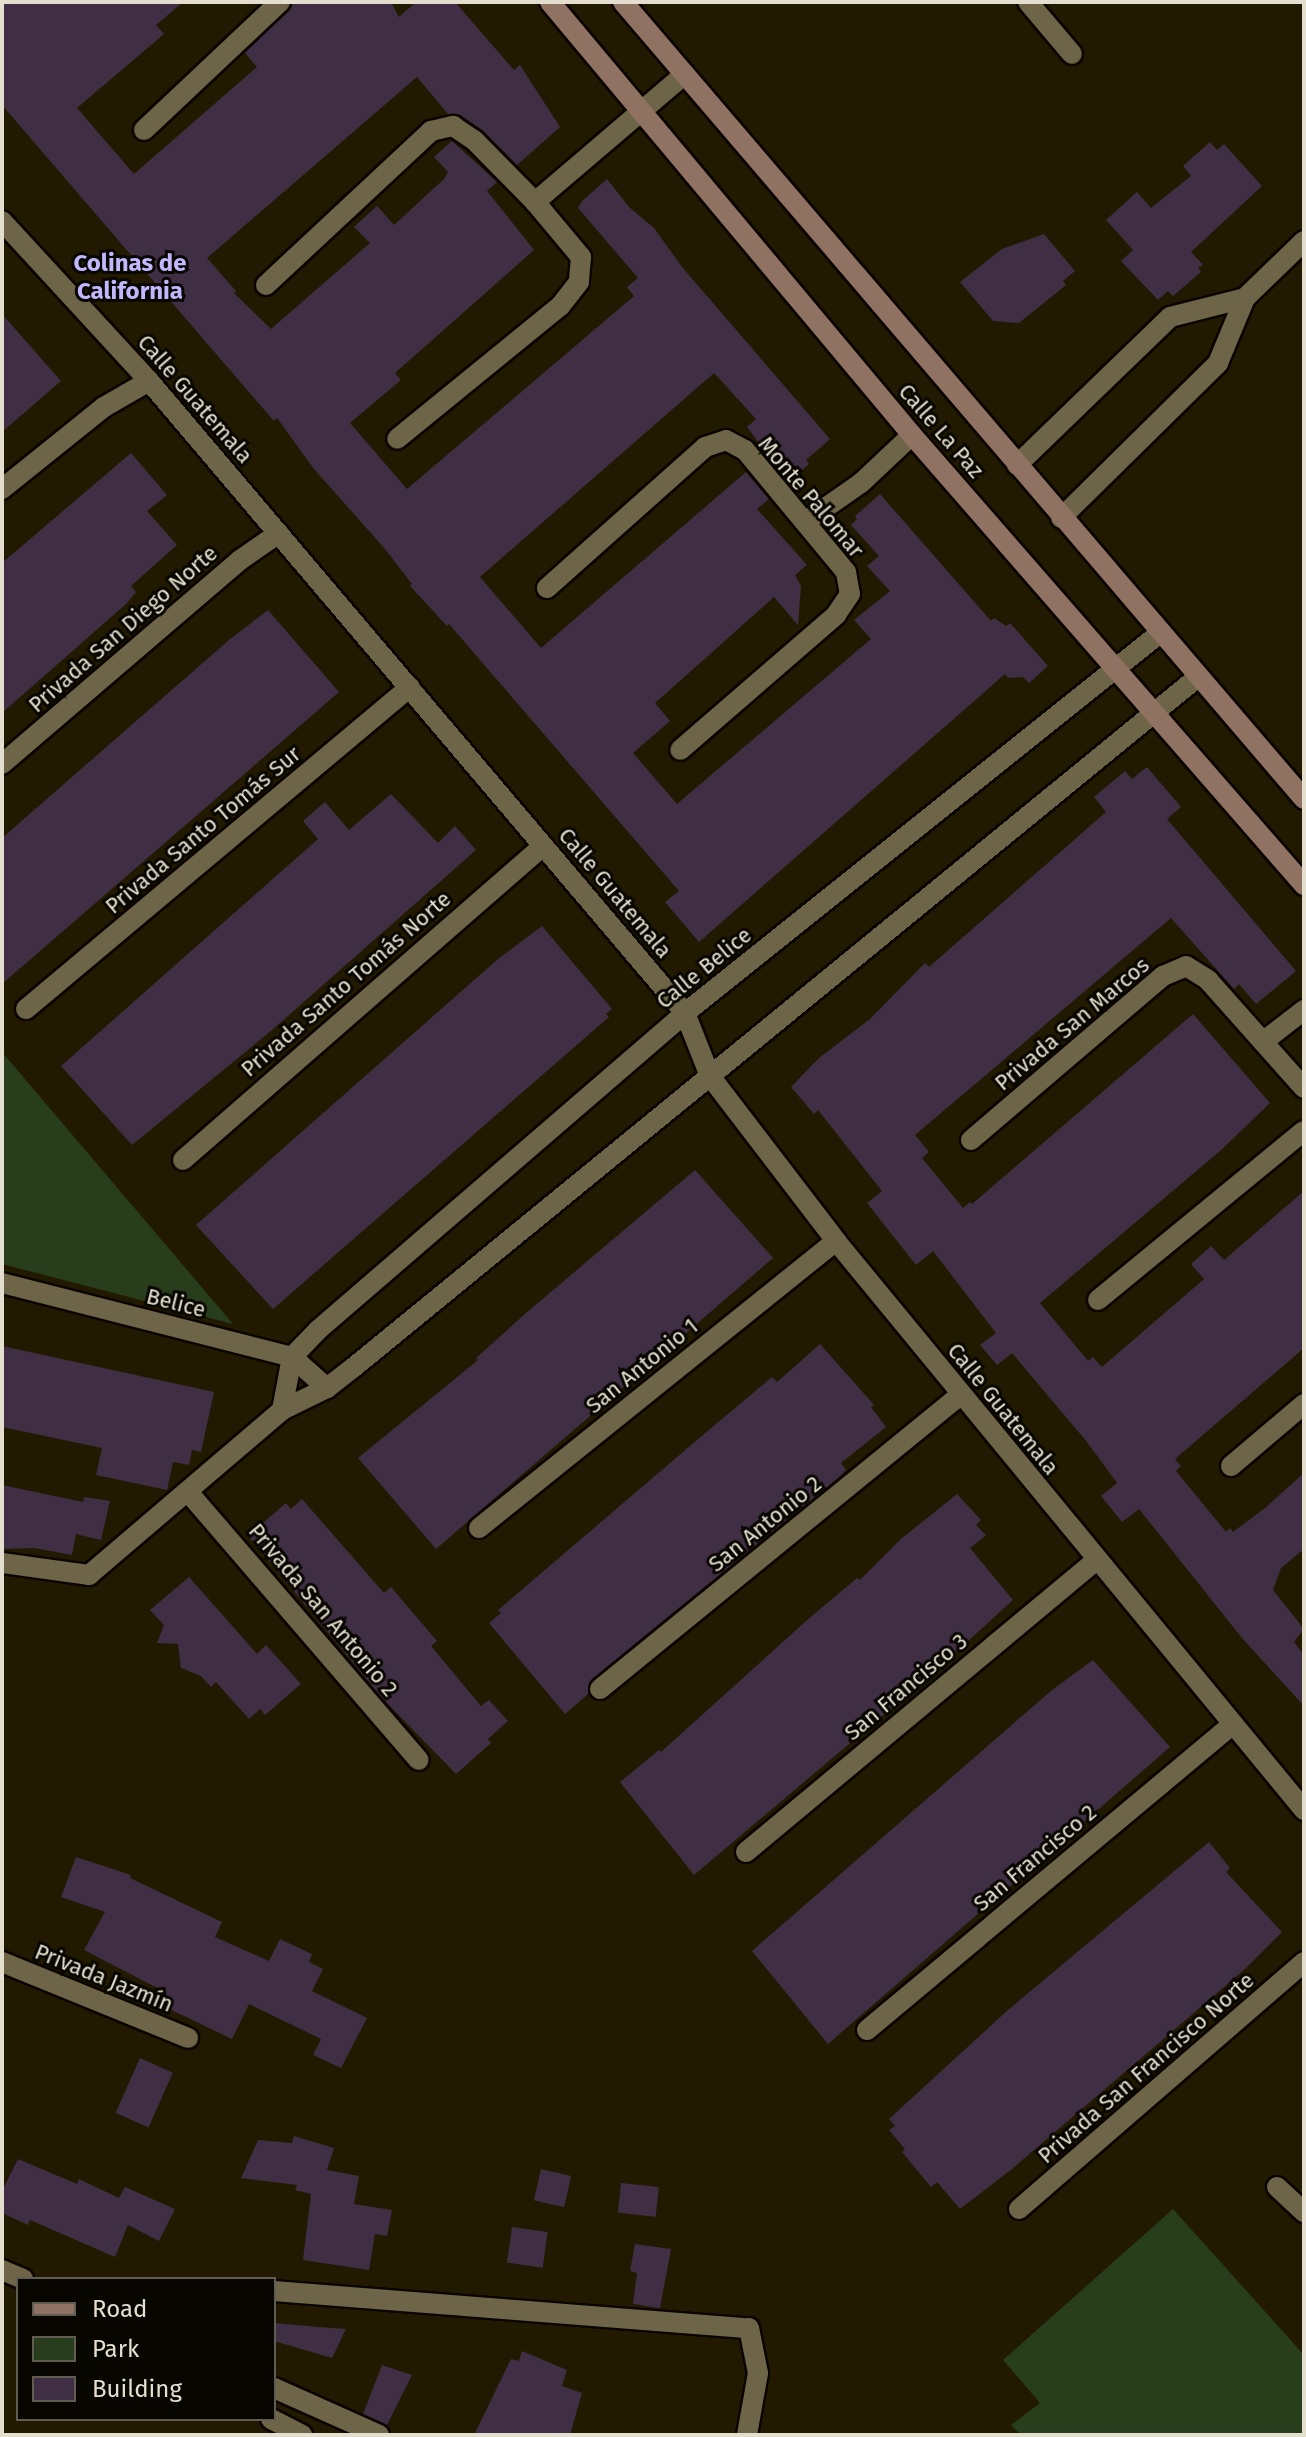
<!DOCTYPE html>
<meta charset="utf-8">
<style>
body{margin:0}
#map{position:relative;width:1306px;height:2437px;overflow:hidden;background:#221a00;font-family:"Fira Sans",sans-serif}
div>[style]{position:absolute}
[style*='--x']{left:calc(var(--x)*1px);top:calc(var(--y)*1px);width:calc(var(--w)*1px);rotate:calc(var(--a)*1deg)}
.green>*{inset:0;background:#273d1c}
.building>*{inset:0;background:#402e44;transform-origin:0 0}
.roads{filter:drop-shadow(2px 0 #0b0500) drop-shadow(-2px 0 #0b0500) drop-shadow(0 2px #0b0500) drop-shadow(0 -2px #0b0500)}
.minor>*{height:20px;margin:-10px;padding:0 10px;transform-origin:10px;border-radius:10px;background:#6e6548}
.tertiary>*{height:20px;margin:-10px;padding:0 10px;transform-origin:10px;border-radius:10px;background:#6e6548}
.secondary>*{height:20px;margin:-10px;padding:0 10px;transform-origin:10px;border-radius:10px;background:#907262}
span{translate:-50% -50%;white-space:nowrap;text-align:center;line-height:1.15;-webkit-text-stroke:6px #080600;paint-order:stroke}
.street-label{font-size:22px;color:#e3dece}
.neighbourhood-label{font-size:24px;color:#c2b6fd;font-weight:700}
.frame{position:absolute;inset:0;border:4px solid #e3dece;pointer-events:none}
.legend{position:absolute;left:16px;top:2277px;width:260px;height:144px;box-sizing:border-box;background:#080600;border:2px solid #605c52;margin:0;padding:10px 14px;list-style:none;font-size:24px;color:#e3dece}
.legend li{display:flex;align-items:center;gap:16px;height:40px}
.legend b{width:40px;border:2px solid #605c52}
</style>
<div id="map">
<div class="green">
<i style="clip-path:polygon(2px 1052px,233px 1324px,2px 1264px)"></i>
<i style="clip-path:polygon(1173px 2209px,1304px 2355px,1304px 2435px,1021px 2435px,1011px 2425px,1040px 2403px,1003px 2360px)"></i>
</div>
<div class="building">
<i style="clip-path:polygon(2px 2px,183px 2px,156px 25px,164px 34px,77px 108px,134px 174px,257px 67px,245px 53px,294px 2px,391px 2px,399px 17px,416px 2px,455px 2px,514px 70px,520px 65px,560px 127px,517px 165px,481px 129px,460px 115px,448px 114px,417px 77px,207px 258px,236px 291px,234px 293px,271px 329px,370px 243px,354px 227px,377px 206px,394px 225px,444px 179px,448px 172px,434px 157px,452px 141px,497px 182px,487px 191px,534px 250px,395px 373px,401px 380px,350px 423px,407px 489px,634px 296px,627px 287px,638px 278px,578px 208px,582px 201px,607px 179px,629px 207px,654px 228px,682px 267px,830px 439px,806px 460px,809px 464px,788px 482px,747px 427px,756px 419px,714px 373px,480px 577px,541px 648px,746px 472px,769px 499px,757px 509px,807px 565px,795px 575px,801px 586px,798px 625px,774px 597px,655px 703px,670px 721px,633px 753px,677px 804px,871px 639px,854px 620px,890px 591px,867px 566px,879px 556px,851px 525px,857px 519px,855px 516px,880px 494px,991px 621px,994px 618px,1006px 626px,1010px 623px,1048px 666px,1029px 683px,1023px 677px,1008px 678px,1005px 674px,699px 942px,665px 902px,679px 891px,449px 624px,447px 626px,410px 586px,412px 584px,385px 549px,314px 469px,277px 418px,274px 421px,254px 398px,2px 105px)"></i>
<i style="clip-path:polygon(1210px 142px,1217px 150px,1224px 144px,1262px 186px,1191px 252px,1203px 265px,1198px 268px,1201px 272px,1173px 296px,1168px 291px,1158px 300px,1121px 261px,1133px 250px,1106px 220px,1137px 192px,1151px 208px,1191px 176px,1183px 166px)"></i>
<i style="clip-path:polygon(1044px 234px,1075px 271px,1063px 281px,1066px 285px,1019px 323px,993px 321px,960px 282px,1002px 249px)"></i>
<i style="clip-path:polygon(2px 314px,61px 381px,2px 432px)"></i>
<i style="clip-path:polygon(131px 453px,167px 495px,147px 511px,177px 545px,131px 586px,136px 592px,126px 604px,2px 713px,2px 563px)"></i>
<i style="clip-path:polygon(268px 610px,339px 692px,2px 984px,2px 838px,229px 640px)"></i>
<i style="clip-path:polygon(1147px 767px,1181px 807px,1167px 819px,1296px 971px,1256px 1004px,1239px 984px,1234px 989px,1171px 918px,915px 1135px,929px 1152px,922px 1158px,963px 1208px,970px 1202px,972px 1204px,1193px 1014px,1270px 1103px,1220px 1151px,1040px 1303px,1088px 1361px,1093px 1357px,1102px 1367px,1204px 1279px,1191px 1264px,1211px 1246px,1224px 1260px,1304px 1191px,1304px 1348px,1175px 1459px,1181px 1466px,1176px 1471px,1226px 1532px,1230px 1528px,1233px 1532px,1265px 1508px,1304px 1473px,1304px 1549px,1281px 1568px,1273px 1590px,1304px 1629px,1294px 1642px,1304px 1655px,1304px 1706px,1242px 1638px,1139px 1509px,1122px 1522px,1101px 1496px,1117px 1483px,1087px 1442px,1012px 1353px,997px 1365px,980px 1345px,996px 1333px,933px 1251px,916px 1265px,867px 1203px,882px 1191px,818px 1110px,814px 1114px,791px 1087px,819px 1058px,870px 1019px,925px 963px,929px 967px,1106px 812px,1094px 797px,1125px 771px,1132px 779px)"></i>
<i style="clip-path:polygon(391px 794px,438px 843px,455px 826px,476px 850px,272px 1030px,132px 1145px,61px 1066px,318px 839px,303px 821px,325px 802px,349px 830px)"></i>
<i style="clip-path:polygon(542px 926px,612px 1009px,606px 1014px,609px 1017px,273px 1309px,196px 1225px,498px 959px)"></i>
<i style="clip-path:polygon(695px 1170px,773px 1258px,436px 1549px,358px 1458px,478px 1360px,476px 1358px,526px 1313px)"></i>
<i style="clip-path:polygon(820px 1344px,874px 1405px,871px 1407px,886px 1427px,841px 1463px,846px 1470px,838px 1478px,592px 1679px,588px 1694px,565px 1714px,489px 1623px,501px 1613px,498px 1610px,704px 1434px,772px 1377px,777px 1382px)"></i>
<i style="clip-path:polygon(2px 1346px,214px 1392px,201px 1452px,192px 1450px,189px 1465px,173px 1462px,167px 1490px,96px 1475px,102px 1448px,2px 1427px)"></i>
<i style="clip-path:polygon(2px 1485px,83px 1502px,84px 1497px,110px 1501px,101px 1540px,76px 1534px,72px 1555px,34px 1548px,2px 1549px)"></i>
<i style="clip-path:polygon(957px 1494px,981px 1520px,976px 1525px,986px 1535px,970px 1548px,1013px 1600px,933px 1673px,694px 1875px,620px 1782px,659px 1750px,661px 1752px,806px 1621px,857px 1578px,860px 1580px,901px 1539px)"></i>
<i style="clip-path:polygon(302px 1499px,384px 1593px,391px 1587px,437px 1641px,431px 1646px,481px 1706px,489px 1700px,508px 1721px,488px 1739px,491px 1743px,456px 1774px,383px 1699px,248px 1536px,286px 1503px,291px 1509px)"></i>
<i style="clip-path:polygon(189px 1577px,257px 1654px,266px 1645px,301px 1684px,265px 1715px,260px 1709px,249px 1719px,216px 1682px,211px 1687px,201px 1676px,181px 1668px,178px 1644px,157px 1643px,164px 1625px,150px 1610px)"></i>
<i style="clip-path:polygon(1093px 1660px,1170px 1747px,828px 2044px,752px 1951px,1052px 1690px)"></i>
<i style="clip-path:polygon(1209px 1842px,1230px 1868px,1226px 1872px,1282px 1932px,1245px 1969px,1012px 2169px,960px 2209px,937px 2182px,931px 2187px,902px 2152px,905px 2149px,889px 2130px,895px 2126px,889px 2119px,1008px 2010px)"></i>
<i style="clip-path:polygon(76px 1857px,131px 1875px,130px 1878px,222px 1922px,215px 1937px,269px 1961px,280px 1939px,312px 1954px,309px 1962px,323px 1969px,312px 1991px,367px 2018px,341px 2068px,313px 2055px,321px 2039px,249px 2004px,232px 2039px,159px 2004px,165px 1992px,84px 1950px,105px 1912px,61px 1897px)"></i>
<i style="left:140px;top:2058px;width:36px;height:60px;rotate:24deg"></i>
<i style="clip-path:polygon(294px 2136px,334px 2148px,327px 2170px,359px 2176px,354px 2204px,392px 2210px,387px 2236px,375px 2234px,369px 2270px,303px 2260px,311px 2194px,295px 2190px,297px 2185px,241px 2178px,258px 2140px,292px 2143px)"></i>
<i style="clip-path:polygon(18px 2159px,77px 2184px,79px 2179px,119px 2198px,125px 2187px,175px 2209px,159px 2241px,128px 2225px,115px 2257px,30px 2220px,28px 2225px,2px 2213px,2px 2191px)"></i>
<i style="left:541px;top:2169px;width:31px;height:32px;rotate:13deg"></i>
<i style="left:621px;top:2183px;width:38px;height:30px;rotate:6deg"></i>
<i style="left:512px;top:2227px;width:36px;height:36px;rotate:8deg"></i>
<i style="clip-path:polygon(635px 2244px,671px 2249px,660px 2308px,633px 2304px,637px 2273px,630px 2271px)"></i>
<i style="clip-path:polygon(274px 2323px,319px 2327px,346px 2329px,332px 2358px,274px 2341px)"></i>
<i style="clip-path:polygon(522px 2351px,567px 2370px,562px 2386px,582px 2393px,570px 2435px,474px 2435px,511px 2359px,519px 2361px)"></i>
<i style="clip-path:polygon(382px 2365px,412px 2375px,387px 2425px,363px 2414px)"></i>
</div>
<div class="roads">
<div class="minor">
<i style="--x:1028;--y:2;--w:68;--a:49.8"></i>
<i style="--x:144;--y:130;--w:187;--a:-43.3"></i>
<i style="--x:535;--y:202;--w:197;--a:-40.5"></i>
<i style="--x:2;--y:221;--w:217;--a:47.4"></i>
<i style="--x:149;--y:381;--w:829;--a:49.7"></i>
<i style="--x:685;--y:1013;--w:68;--a:68.4"></i>
<i style="--x:710;--y:1076;--w:208;--a:52.6"></i>
<i style="--x:836;--y:1241;--w:737;--a:50.56"></i>
<i style="--x:266;--y:285;--w:226;--a:-43"></i>
<i style="--x:431;--y:131;--w:23;--a:-13"></i>
<i style="--x:453;--y:126;--w:25;--a:34"></i>
<i style="--x:474;--y:140;--w:87;--a:45.5"></i>
<i style="--x:535;--y:202;--w:72;--a:50.1"></i>
<i style="--x:581;--y:257;--w:25;--a:95"></i>
<i style="--x:579;--y:282;--w:31;--a:128"></i>
<i style="--x:560;--y:306;--w:210;--a:140.8"></i>
<i style="--x:2;--y:489;--w:131;--a:-38.8"></i>
<i style="--x:104;--y:407;--w:52;--a:-30"></i>
<i style="--x:805;--y:522;--w:68;--a:-34.9"></i>
<i style="--x:861;--y:483;--w:70;--a:-43.3"></i>
<i style="--x:547;--y:588;--w:212;--a:-41.7"></i>
<i style="--x:705;--y:447;--w:22;--a:-18"></i>
<i style="--x:726;--y:440;--w:21;--a:28"></i>
<i style="--x:745;--y:450;--w:158;--a:50.4"></i>
<i style="--x:846;--y:572;--w:22;--a:80"></i>
<i style="--x:850;--y:594;--w:25;--a:124"></i>
<i style="--x:836;--y:615;--w:206;--a:139.1"></i>
<i style="--x:2;--y:764;--w:313;--a:-40.6"></i>
<i style="--x:240;--y:560;--w:47;--a:-34.7"></i>
<i style="--x:26;--y:1009;--w:501;--a:-39.98"></i>
<i style="--x:1264;--y:1041;--w:51;--a:-37.8"></i>
<i style="--x:971;--y:1140;--w:253;--a:-40.5"></i>
<i style="--x:1163;--y:976;--w:25;--a:-23"></i>
<i style="--x:1186;--y:966;--w:26;--a:32"></i>
<i style="--x:1208;--y:980;--w:144;--a:48.4"></i>
<i style="--x:183;--y:1160;--w:478;--a:-41.1"></i>
<i style="--x:2;--y:1283;--w:299;--a:14.3"></i>
<i style="--x:292;--y:1357;--w:47;--a:41.5"></i>
<i style="--x:1098;--y:1300;--w:266;--a:-39.4"></i>
<i style="--x:1231;--y:1466;--w:96;--a:-40.3"></i>
<i style="--x:189;--y:1493;--w:352;--a:49.3"></i>
<i style="--x:479;--y:1528;--w:458;--a:-38.8"></i>
<i style="--x:2;--y:1563;--w:88;--a:7.9"></i>
<i style="--x:600;--y:1689;--w:465;--a:-39.2"></i>
<i style="--x:746;--y:1852;--w:456;--a:-39.8"></i>
<i style="--x:2;--y:1962;--w:201;--a:22.2"></i>
<i style="--x:867;--y:2030;--w:477;--a:-39.9"></i>
<i style="--x:1277;--y:2187;--w:37;--a:43"></i>
<i style="--x:1019;--y:2209;--w:377;--a:-40.9"></i>
<i style="--x:2;--y:2270;--w:23;--a:23"></i>
<i style="--x:274;--y:2291;--w:476;--a:4.5"></i>
<i style="--x:749;--y:2328;--w:46;--a:78.7"></i>
<i style="--x:758;--y:2373;--w:63;--a:100.1"></i>
<i style="--x:274;--y:2388;--w:115;--a:24.1"></i>
<i style="--x:271;--y:2419;--w:35;--a:27"></i>
</div>
<div class="tertiary">
<i style="--x:1017;--y:465;--w:213;--a:-44"></i>
<i style="--x:1170;--y:317;--w:77;--a:-14.2"></i>
<i style="--x:1061;--y:518;--w:221;--a:-44.6"></i>
<i style="--x:1218;--y:363;--w:70;--a:-67.4"></i>
<i style="--x:1245;--y:298;--w:82;--a:-44"></i>
<i style="--x:282;--y:1410;--w:54;--a:-79.3"></i>
<i style="--x:292;--y:1357;--w:37;--a:-46"></i>
<i style="--x:318;--y:1330;--w:485;--a:-40.8"></i>
<i style="--x:685;--y:1013;--w:608;--a:-38.66"></i>
<i style="--x:89;--y:1575;--w:254;--a:-40.5"></i>
<i style="--x:282;--y:1410;--w:50;--a:-26.1"></i>
<i style="--x:327;--y:1388;--w:34;--a:-38"></i>
<i style="--x:354;--y:1367;--w:1090;--a:-39.27"></i>
</div>
<div class="secondary">
<i style="--x:550;--y:2;--w:564;--a:50.1"></i>
<i style="--x:912;--y:435;--w:597;--a:48.94"></i>
<i style="--x:623;--y:2;--w:1048;--a:49.49"></i>
</div>
</div>
<div class="street-label">
<span style="left:195px;top:399px;rotate:49deg">Calle Guatemala</span>
<span style="left:941px;top:431px;rotate:49deg">Calle La Paz</span>
<span style="left:811px;top:497px;rotate:50deg">Monte Palomar</span>
<span style="left:123px;top:629px;rotate:-41deg">Privada San Diego Norte</span>
<span style="left:203px;top:830px;rotate:-40deg">Privada Santo Tomás Sur</span>
<span style="left:615px;top:893px;rotate:50deg">Calle Guatemala</span>
<span style="left:704px;top:968px;rotate:-39deg">Calle Belice</span>
<span style="left:346px;top:984px;rotate:-41deg">Privada Santo Tomás Norte</span>
<span style="left:1072px;top:1024px;rotate:-40deg">Privada San Marcos</span>
<span style="left:176px;top:1303px;rotate:14deg">Belice</span>
<span style="left:642px;top:1366px;rotate:-39deg">San Antonio 1</span>
<span style="left:1003px;top:1409px;rotate:51deg">Calle Guatemala</span>
<span style="left:765px;top:1524px;rotate:-39deg">San Antonio 2</span>
<span style="left:323px;top:1610px;rotate:50deg">Privada San Antonio 2</span>
<span style="left:906px;top:1687px;rotate:-40deg">San Francisco 3</span>
<span style="left:1035px;top:1858px;rotate:-40deg">San Francisco 2</span>
<span style="left:104px;top:1978px;rotate:22deg">Privada Jazmín</span>
<span style="left:1146px;top:2068px;rotate:-41deg">Privada San Francisco Norte</span>
</div>
<div class="neighbourhood-label">
<span style="left:130px;top:278px">Colinas de<br>California</span>
</div>
<div class="frame"></div>
<ul class="legend">
<li><b style="height:10px;background:#907262"></b>Road</li>
<li><b style="height:22px;background:#273d1c"></b>Park</li>
<li><b style="height:22px;background:#402e44"></b>Building</li>
</ul>
</div>
